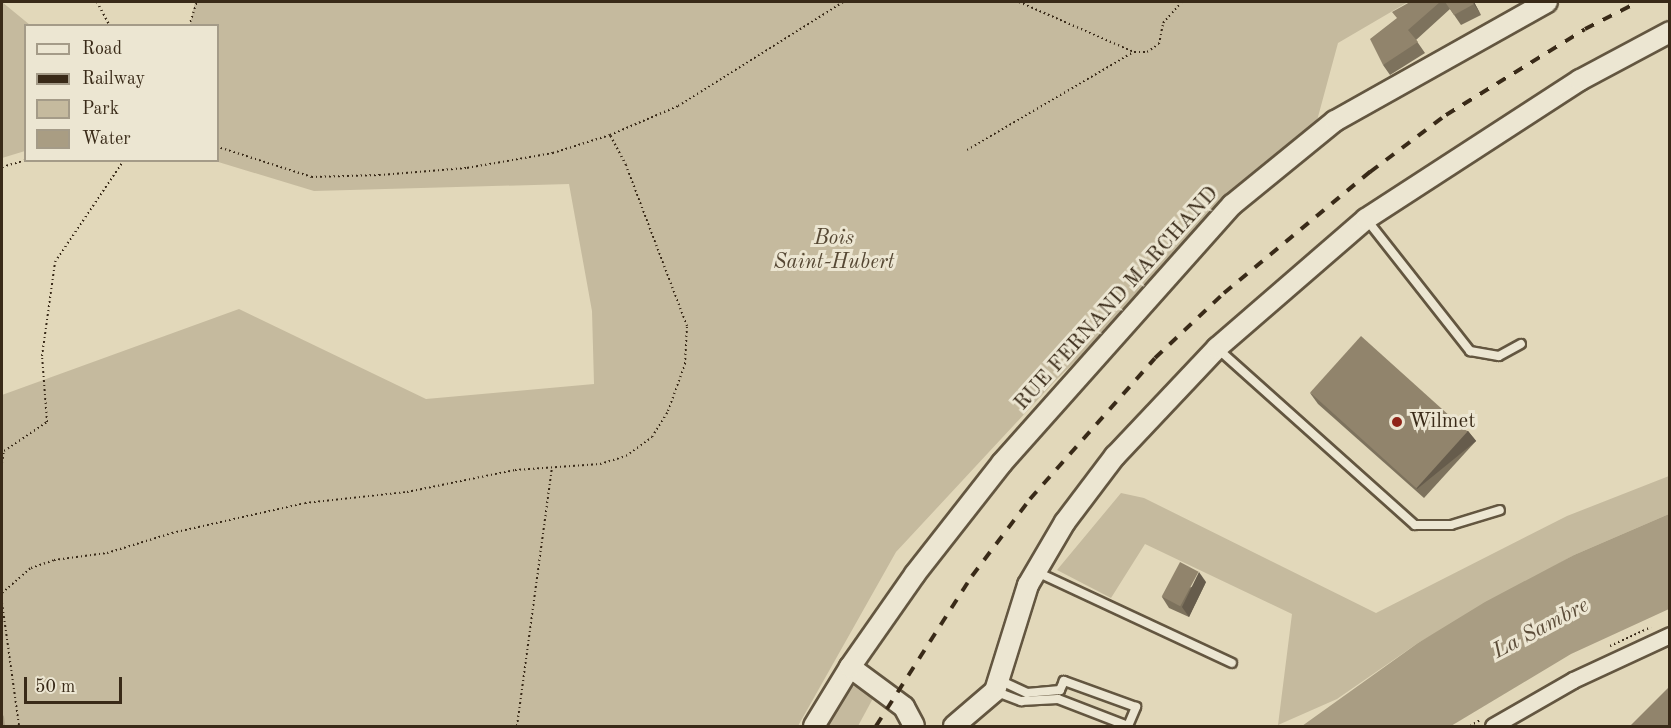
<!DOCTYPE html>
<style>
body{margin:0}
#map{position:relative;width:1671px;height:728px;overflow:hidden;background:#e2d8ba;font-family:"Old Standard TT",serif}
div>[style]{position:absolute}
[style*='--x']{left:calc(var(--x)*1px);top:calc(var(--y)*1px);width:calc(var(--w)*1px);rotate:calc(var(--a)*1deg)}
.green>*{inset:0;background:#c5ba9e}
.water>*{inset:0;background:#a99d83}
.stream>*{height:4px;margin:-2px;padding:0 2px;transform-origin:2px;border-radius:2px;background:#a99d83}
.path>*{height:2px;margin-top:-1px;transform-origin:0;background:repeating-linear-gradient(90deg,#392a18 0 1.5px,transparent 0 4.5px)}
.roads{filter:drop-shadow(2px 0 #635640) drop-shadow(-2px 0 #635640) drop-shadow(0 2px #635640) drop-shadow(0 -2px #635640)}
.service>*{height:8px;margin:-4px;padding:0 4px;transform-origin:4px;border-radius:4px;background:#ece6d2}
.minor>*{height:15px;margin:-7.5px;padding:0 7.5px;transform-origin:7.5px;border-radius:7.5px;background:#ece6d2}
.tertiary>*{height:20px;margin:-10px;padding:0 10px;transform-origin:10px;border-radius:10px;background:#ece6d2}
.rail>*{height:4px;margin-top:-2px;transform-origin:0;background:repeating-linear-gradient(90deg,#392a18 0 10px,transparent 0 20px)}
.wall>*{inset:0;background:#7d725d}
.shaded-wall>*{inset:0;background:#665c4c;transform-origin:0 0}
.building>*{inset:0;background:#91846c;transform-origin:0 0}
.dots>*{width:16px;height:16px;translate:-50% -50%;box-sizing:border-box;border:3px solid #ece6d2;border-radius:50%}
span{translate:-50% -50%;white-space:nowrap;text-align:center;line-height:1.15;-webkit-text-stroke:6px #ece6d2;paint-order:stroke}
.park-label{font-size:21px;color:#554733;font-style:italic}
.street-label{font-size:21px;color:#392a18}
.poi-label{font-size:21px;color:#392a18}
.left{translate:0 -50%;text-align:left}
.water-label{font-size:22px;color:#5b4c38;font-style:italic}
.frame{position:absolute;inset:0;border:3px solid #392a18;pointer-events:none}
.legend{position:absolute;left:24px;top:24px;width:195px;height:138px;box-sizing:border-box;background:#ece6d2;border:2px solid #a49b88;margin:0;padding:8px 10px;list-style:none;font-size:18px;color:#392a18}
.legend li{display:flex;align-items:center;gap:12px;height:30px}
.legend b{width:30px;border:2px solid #a49b88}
.scale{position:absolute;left:24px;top:677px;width:98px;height:27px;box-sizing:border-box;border:3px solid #392a18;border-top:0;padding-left:8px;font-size:18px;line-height:21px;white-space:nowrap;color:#392a18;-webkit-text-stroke:4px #ece6d2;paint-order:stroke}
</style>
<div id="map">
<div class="green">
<i style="clip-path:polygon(2px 2px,30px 25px,26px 26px,25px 151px,2px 158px)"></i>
<i style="clip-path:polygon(195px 2px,1408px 2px,1338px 43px,1315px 128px,1055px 381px,896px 552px,798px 726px,2px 726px,2px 395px,239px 309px,426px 399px,594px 384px,592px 311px,569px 184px,314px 191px,215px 161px,218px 26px,190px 25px)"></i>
<i style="clip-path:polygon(1669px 476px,1669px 514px,1574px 555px,1418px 643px,1337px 699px,1278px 725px,1292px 614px,1145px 544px,1111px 598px,1057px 570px,1121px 493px,1144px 498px,1376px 613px,1567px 516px)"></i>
<i style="clip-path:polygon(855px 686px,877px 691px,858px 726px,824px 726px,843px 689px)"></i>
</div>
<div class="water">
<i style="clip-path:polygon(1669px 514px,1669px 609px,1571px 654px,1451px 726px,1302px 726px,1418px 643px,1485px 602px,1574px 555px)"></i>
</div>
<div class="stream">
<i style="--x:2;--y:717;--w:9;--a:84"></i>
</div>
<div class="path">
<i style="--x:97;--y:2;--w:27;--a:62"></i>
<i style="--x:1019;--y:2;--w:125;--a:23.5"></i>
<i style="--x:1134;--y:52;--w:13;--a:0"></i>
<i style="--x:1147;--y:52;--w:14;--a:-34"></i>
<i style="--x:1159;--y:44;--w:21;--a:-79"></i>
<i style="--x:1163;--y:23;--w:28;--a:-48"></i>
<i style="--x:189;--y:26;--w:25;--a:-72"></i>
<i style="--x:610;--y:135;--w:74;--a:-23.1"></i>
<i style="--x:678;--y:106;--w:195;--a:-32.2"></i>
<i style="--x:967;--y:150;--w:191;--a:-30.5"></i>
<i style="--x:2;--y:167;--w:25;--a:-16"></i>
<i style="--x:2;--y:463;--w:12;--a:-81"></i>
<i style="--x:4;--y:451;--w:52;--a:-34"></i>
<i style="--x:47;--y:422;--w:66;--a:-94.3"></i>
<i style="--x:42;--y:356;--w:95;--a:-82.1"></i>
<i style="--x:55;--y:262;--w:123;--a:-55.9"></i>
<i style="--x:2;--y:593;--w:38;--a:-41"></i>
<i style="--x:31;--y:568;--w:24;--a:-19"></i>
<i style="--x:54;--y:560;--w:53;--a:-7.5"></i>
<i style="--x:107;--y:553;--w:68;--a:-17.1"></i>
<i style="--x:172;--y:533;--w:136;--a:-12.7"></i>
<i style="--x:305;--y:503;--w:103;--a:-6.2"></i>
<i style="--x:407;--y:492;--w:110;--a:-11.5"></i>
<i style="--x:515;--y:470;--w:85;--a:-4"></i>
<i style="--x:600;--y:464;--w:27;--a:-17"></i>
<i style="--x:626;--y:456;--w:32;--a:-36"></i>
<i style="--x:652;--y:437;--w:31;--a:-58"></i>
<i style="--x:668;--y:411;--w:50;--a:-70.1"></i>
<i style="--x:685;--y:364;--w:38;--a:-87"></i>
<i style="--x:687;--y:326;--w:172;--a:-110.8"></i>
<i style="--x:626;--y:165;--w:34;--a:-118"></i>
<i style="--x:610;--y:135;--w:60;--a:162.5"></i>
<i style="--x:553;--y:153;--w:88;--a:170.2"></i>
<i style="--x:466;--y:168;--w:86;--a:175.3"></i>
<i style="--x:380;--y:175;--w:68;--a:178.3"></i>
<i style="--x:312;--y:177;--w:99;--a:-162.3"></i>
<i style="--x:2;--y:603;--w:124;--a:82.1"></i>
<i style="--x:1610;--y:646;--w:45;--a:-24.9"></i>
<i style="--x:517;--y:726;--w:261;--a:-82.3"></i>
<i style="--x:1470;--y:726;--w:12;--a:-31"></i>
</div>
<div class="roads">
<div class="service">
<i style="--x:1367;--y:220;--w:167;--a:51.8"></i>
<i style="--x:1470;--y:351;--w:29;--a:10"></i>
<i style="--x:1499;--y:356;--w:25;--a:-29"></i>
<i style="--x:1218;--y:349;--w:264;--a:41.8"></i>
<i style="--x:1415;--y:525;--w:36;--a:0"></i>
<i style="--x:1451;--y:525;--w:51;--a:-17"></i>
<i style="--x:1037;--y:572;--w:215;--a:25"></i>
<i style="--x:997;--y:692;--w:26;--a:21"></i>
<i style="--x:1021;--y:701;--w:37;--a:-3"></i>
<i style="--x:1058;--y:699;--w:75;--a:21.1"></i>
<i style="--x:1128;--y:726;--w:21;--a:-67"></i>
<i style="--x:1136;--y:707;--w:77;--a:-160.1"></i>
<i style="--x:1064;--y:681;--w:10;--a:114"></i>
<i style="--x:1060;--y:690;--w:33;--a:175"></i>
<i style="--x:1027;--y:693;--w:31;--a:-155"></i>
</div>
<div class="minor">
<i style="--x:1493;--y:726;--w:92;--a:-29.9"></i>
<i style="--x:1573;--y:680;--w:107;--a:-24.9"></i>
</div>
<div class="tertiary">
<i style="--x:850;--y:667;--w:67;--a:36.5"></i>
<i style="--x:904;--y:707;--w:21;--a:62"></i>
<i style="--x:814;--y:726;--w:69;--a:-58.6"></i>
<i style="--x:850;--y:667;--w:113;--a:-55"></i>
<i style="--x:915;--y:574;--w:141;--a:-51.9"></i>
<i style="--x:1002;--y:463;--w:346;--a:-48.3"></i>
<i style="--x:1232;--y:205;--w:133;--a:-39.2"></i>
<i style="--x:1335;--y:121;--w:243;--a:-29.3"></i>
<i style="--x:954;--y:726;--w:54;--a:-40.5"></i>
<i style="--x:995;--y:691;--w:111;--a:-72.7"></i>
<i style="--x:1028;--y:585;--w:73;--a:-59.6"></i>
<i style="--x:1065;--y:522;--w:83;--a:-52.9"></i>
<i style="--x:1115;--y:456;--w:149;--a:-46.6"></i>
<i style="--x:1217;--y:348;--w:197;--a:-40.9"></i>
<i style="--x:1366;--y:219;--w:255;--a:-33"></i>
<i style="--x:1580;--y:80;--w:102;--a:-28.1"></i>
</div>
</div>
<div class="rail">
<i style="--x:876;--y:726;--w:178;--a:-57.4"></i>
<i style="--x:972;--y:576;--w:96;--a:-53"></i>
<i style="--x:1030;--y:499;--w:188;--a:-48.4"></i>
<i style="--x:1155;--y:358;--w:95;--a:-43.3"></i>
<i style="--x:1224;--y:293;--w:190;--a:-39.7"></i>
<i style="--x:1370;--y:172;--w:95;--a:-36.9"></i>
<i style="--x:1446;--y:115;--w:163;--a:-31.7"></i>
<i style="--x:1585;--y:29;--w:59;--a:-27"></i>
</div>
<div class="wall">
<i style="clip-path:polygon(1410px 2px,1474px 2px,1481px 15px,1461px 25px,1450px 9px,1416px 40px,1425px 53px,1390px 75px,1383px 65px)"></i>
<i style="clip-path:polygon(1310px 393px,1468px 431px,1476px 441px,1424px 498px,1318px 404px)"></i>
<i style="clip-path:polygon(1206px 582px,1189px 617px,1169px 608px,1162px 597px)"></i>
</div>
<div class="shaded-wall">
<i style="clip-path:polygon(1472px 2px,1474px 2px,1481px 15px,1474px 4px)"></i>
<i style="left:1468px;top:431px;width:13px;height:76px;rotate:51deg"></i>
<i style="clip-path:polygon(1199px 572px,1206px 582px,1189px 617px,1182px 607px)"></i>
</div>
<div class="building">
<i style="clip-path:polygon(1410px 2px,1440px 2px,1408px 30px,1418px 42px,1383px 65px,1370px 39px,1397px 18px,1392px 12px)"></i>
<i style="clip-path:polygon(1445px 2px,1472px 2px,1474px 4px,1454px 15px)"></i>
<i style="left:1361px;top:336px;width:143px;height:76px;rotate:42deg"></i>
<i style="left:1180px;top:562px;width:21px;height:39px;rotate:28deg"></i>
<i style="clip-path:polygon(1670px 686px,1670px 726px,1630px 726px)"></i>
</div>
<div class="dots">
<i style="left:1397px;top:422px;background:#8f2418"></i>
</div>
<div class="park-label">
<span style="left:834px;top:251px">Bois<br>Saint-Hubert</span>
</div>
<div class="street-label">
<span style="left:1117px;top:299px;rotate:-48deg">RUE FERNAND MARCHAND</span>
</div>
<div class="poi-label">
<span class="left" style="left:1409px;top:422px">Wilmet</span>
</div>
<div class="water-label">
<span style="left:1541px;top:629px;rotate:-28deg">La Sambre</span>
</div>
<div class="frame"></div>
<ul class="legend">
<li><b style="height:8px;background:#ece6d2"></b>Road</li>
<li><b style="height:8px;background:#392a18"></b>Railway</li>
<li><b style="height:16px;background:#c5ba9e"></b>Park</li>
<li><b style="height:16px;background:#a99d83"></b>Water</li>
</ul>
<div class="scale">50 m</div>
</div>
